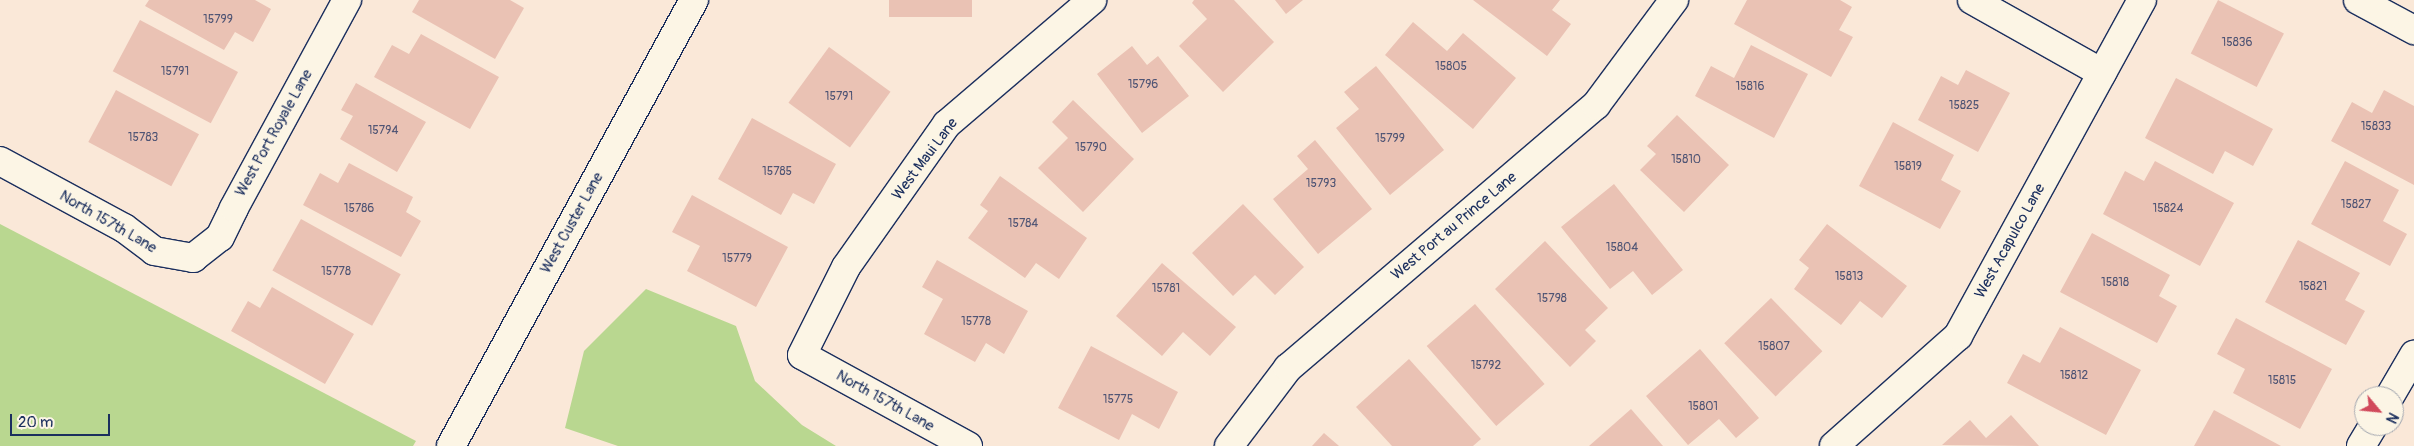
<!DOCTYPE html>
<style>
body{margin:0}
#map{position:relative;width:2414px;height:446px;overflow:hidden;background:#fae8d8;font-family:Pangolin,sans-serif}
div>[style]{position:absolute}
[style*='--x']{left:calc(var(--x)*1px);top:calc(var(--y)*1px);width:calc(var(--w)*1px);rotate:calc(var(--a)*1deg)}
.green>*{inset:0;background:#b9d790}
.building>*{inset:0;background:#eac2b4;transform-origin:0 0}
.roads{filter:drop-shadow(1px 0 #1b2f5e) drop-shadow(-1px 0 #1b2f5e) drop-shadow(0 1px #1b2f5e) drop-shadow(0 -1px #1b2f5e)}
.minor>*{height:28px;margin:-14px;padding:0 14px;transform-origin:14px;border-radius:14px;background:#fcf5e5}
span{translate:-50% -50%;white-space:nowrap;text-align:center;line-height:1.15;-webkit-text-stroke:4px #fcf5e5;paint-order:stroke}
.number-label{font-size:12px;color:#4f5474}
.number-label span{-webkit-text-stroke-width:0}
.street-label{font-size:15px;color:#1b2f5e}
.north{position:absolute;left:2354px;top:386px;width:50px;height:50px;box-sizing:border-box;background:#fcf5e5;border:1px solid #a2a6af;border-radius:50%;rotate:118deg;font-size:14px;font-weight:700;line-height:20px;text-align:center;color:#1b2f5e}
.north::after{content:'';display:block;margin:auto;width:18px;height:22px;background:#d1495b;clip-path:polygon(50% 0,100% 100%,50% 72%,0 100%)}
.scale{position:absolute;left:10px;top:414px;width:100px;height:22px;box-sizing:border-box;border:2px solid #1b2f5e;border-top:0;padding-left:6px;font-size:15px;line-height:18px;white-space:nowrap;color:#1b2f5e;-webkit-text-stroke:4px #fcf5e5;paint-order:stroke}
</style>
<div id="map">
<div class="green">
<i style="clip-path:polygon(0 224px,416px 441px,413px 446px,0 446px)"></i>
<i style="clip-path:polygon(646px 289px,736px 326px,755px 381px,802px 425px,836px 446px,618px 446px,565px 428px,584px 351px)"></i>
</div>
<div class="building">
<i style="clip-path:polygon(149px 0,255px 0,271px 9px,253px 42px,235px 32px,224px 50px,145px 6px)"></i>
<i style="clip-path:polygon(419px 0,510px 0,524px 8px,495px 59px,412px 12px)"></i>
<i style="left:889px;top:0;width:83px;height:17px"></i>
<i style="clip-path:polygon(1194px 0,1234px 0,1274px 42px,1223px 92px,1179px 46px,1207px 19px,1192px 3px)"></i>
<i style="clip-path:polygon(1275px 0,1303px 0,1286px 14px)"></i>
<i style="clip-path:polygon(1473px 0,1560px 0,1552px 10px,1571px 24px,1547px 56px)"></i>
<i style="clip-path:polygon(1747px 0,1840px 0,1852px 7px,1839px 30px,1853px 37px,1831px 77px,1734px 24px)"></i>
<i style="left:2218px;top:0;width:74px;height:60px;rotate:27deg"></i>
<i style="left:140px;top:20px;width:111px;height:58px;rotate:28deg"></i>
<i style="clip-path:polygon(1413px 22px,1447px 51px,1463px 33px,1516px 78px,1473px 129px,1385px 55px)"></i>
<i style="clip-path:polygon(421px 34px,499px 77px,470px 129px,374px 77px,392px 45px,409px 54px)"></i>
<i style="clip-path:polygon(1751px 45px,1808px 74px,1774px 138px,1695px 96px,1711px 66px,1734px 78px)"></i>
<i style="clip-path:polygon(1132px 46px,1147px 65px,1158px 56px,1189px 96px,1142px 133px,1097px 74px)"></i>
<i style="left:829px;top:47px;width:76px;height:69px;rotate:36deg"></i>
<i style="clip-path:polygon(1376px 66px,1444px 150px,1390px 195px,1336px 128px,1359px 109px,1344px 92px)"></i>
<i style="clip-path:polygon(1966px 70px,2010px 93px,1978px 152px,1918px 120px,1941px 76px,1958px 85px)"></i>
<i style="clip-path:polygon(2176px 78px,2273px 129px,2253px 166px,2225px 151px,2213px 174px,2145px 138px)"></i>
<i style="clip-path:polygon(356px 83px,426px 122px,397px 172px,340px 139px,353px 116px,341px 110px)"></i>
<i style="left:116px;top:90px;width:94px;height:59px;rotate:28deg"></i>
<i style="clip-path:polygon(2384px 90px,2414px 106px,2414px 185px,2331px 141px,2352px 102px,2372px 113px)"></i>
<i style="clip-path:polygon(1073px 100px,1134px 159px,1083px 212px,1038px 168px,1068px 138px,1052px 122px)"></i>
<i style="clip-path:polygon(1677px 115px,1729px 165px,1684px 212px,1640px 170px,1656px 154px,1647px 146px)"></i>
<i style="clip-path:polygon(752px 118px,836px 164px,814px 204px,793px 193px,781px 215px,718px 179px)"></i>
<i style="clip-path:polygon(1893px 122px,1954px 155px,1941px 180px,1961px 191px,1940px 229px,1859px 186px)"></i>
<i style="clip-path:polygon(1315px 140px,1372px 209px,1318px 254px,1273px 199px,1308px 169px,1297px 156px)"></i>
<i style="clip-path:polygon(2155px 161px,2234px 203px,2200px 266px,2103px 214px,2125px 171px,2144px 181px)"></i>
<i style="clip-path:polygon(2345px 161px,2399px 190px,2383px 221px,2407px 234px,2390px 266px,2311px 224px)"></i>
<i style="clip-path:polygon(349px 163px,413px 197px,406px 212px,421px 221px,401px 257px,303px 205px,320px 173px,338px 183px)"></i>
<i style="clip-path:polygon(1000px 176px,1087px 238px,1059px 279px,1036px 263px,1025px 278px,968px 238px,988px 211px,980px 205px)"></i>
<i style="clip-path:polygon(1614px 184px,1683px 270px,1652px 295px,1633px 271px,1610px 289px,1561px 227px)"></i>
<i style="clip-path:polygon(692px 195px,788px 247px,756px 307px,687px 271px,700px 246px,672px 232px)"></i>
<i style="clip-path:polygon(1243px 204px,1304px 267px,1275px 295px,1255px 275px,1233px 296px,1192px 253px)"></i>
<i style="left:301px;top:219px;width:114px;height:59px;rotate:29deg"></i>
<i style="clip-path:polygon(1827px 224px,1907px 286px,1882px 318px,1860px 301px,1841px 325px,1794px 289px,1809px 268px,1799px 260px)"></i>
<i style="clip-path:polygon(2092px 233px,2170px 275px,2159px 296px,2177px 306px,2157px 343px,2060px 292px)"></i>
<i style="clip-path:polygon(2298px 240px,2360px 273px,2345px 300px,2365px 311px,2346px 345px,2265px 302px)"></i>
<i style="clip-path:polygon(1545px 241px,1608px 308px,1585px 330px,1596px 341px,1570px 367px,1495px 289px)"></i>
<i style="clip-path:polygon(937px 260px,1028px 311px,1004px 354px,986px 343px,975px 362px,924px 334px,943px 299px,922px 287px)"></i>
<i style="clip-path:polygon(1162px 263px,1236px 327px,1210px 356px,1183px 332px,1162px 356px,1116px 316px)"></i>
<i style="clip-path:polygon(272px 287px,354px 334px,325px 384px,231px 331px,248px 301px,260px 308px)"></i>
<i style="left:1771px;top:298px;width:74px;height:65px;rotate:46deg"></i>
<i style="left:1475px;top:304px;width:106px;height:64px;rotate:49deg"></i>
<i style="clip-path:polygon(2236px 318px,2332px 369px,2300px 429px,2233px 393px,2245px 369px,2217px 354px)"></i>
<i style="clip-path:polygon(2060px 327px,2141px 370px,2106px 435px,2007px 383px,2023px 354px,2040px 363px)"></i>
<i style="clip-path:polygon(1091px 346px,1178px 392px,1159px 429px,1132px 414px,1119px 440px,1058px 408px)"></i>
<i style="clip-path:polygon(1700px 349px,1759px 418px,1736px 438px,1719px 419px,1688px 445px,1646px 396px)"></i>
<i style="clip-path:polygon(1409px 359px,1481px 439px,1473px 446px,1392px 446px,1356px 407px)"></i>
<i style="clip-path:polygon(1631px 409px,1663px 446px,1589px 446px)"></i>
<i style="clip-path:polygon(2214px 410px,2281px 446px,2194px 446px)"></i>
<i style="clip-path:polygon(2011px 415px,2039px 446px,1942px 445px,1970px 420px,1986px 438px)"></i>
<i style="clip-path:polygon(1324px 433px,1339px 446px,1312px 446px)"></i>
</div>
<div class="roads">
<div class="minor">
<i style="--x:1972;--y:0;--w:149;--a:29.3"></i>
<i style="--x:2358;--y:0;--w:64;--a:28.2"></i>
<i style="--x:0;--y:161;--w:141;--a:28.4"></i>
<i style="--x:124;--y:228;--w:38;--a:37"></i>
<i style="--x:154;--y:251;--w:40;--a:10"></i>
<i style="--x:193;--y:258;--w:34;--a:-38"></i>
<i style="--x:220;--y:237;--w:32;--a:-64"></i>
<i style="--x:234;--y:208;--w:237;--a:-61.5"></i>
<i style="--x:2390;--y:396;--w:48;--a:-59.7"></i>
<i style="--x:451;--y:446;--w:508;--a:-61.42"></i>
<i style="--x:968;--y:446;--w:189;--a:-151.3"></i>
<i style="--x:802;--y:355;--w:98;--a:-63.4"></i>
<i style="--x:846;--y:267;--w:175;--a:-54.8"></i>
<i style="--x:947;--y:124;--w:191;--a:-40.5"></i>
<i style="--x:1229;--y:446;--w:98;--a:-52.9"></i>
<i style="--x:1288;--y:368;--w:405;--a:-40.5"></i>
<i style="--x:1596;--y:105;--w:131;--a:-53.4"></i>
<i style="--x:1834;--y:446;--w:166;--a:-41.6"></i>
<i style="--x:1958;--y:336;--w:383;--a:-61.3"></i>
<i style="--x:2361;--y:446;--w:23;--a:-59"></i>
</div>
</div>
<div class="number-label">
<span style="left:218px;top:20px">15799</span>
<span style="left:2237px;top:43px">15836</span>
<span style="left:1451px;top:67px">15805</span>
<span style="left:175px;top:72px">15791</span>
<span style="left:1143px;top:85px">15796</span>
<span style="left:1750px;top:87px">15816</span>
<span style="left:839px;top:97px">15791</span>
<span style="left:1964px;top:106px">15825</span>
<span style="left:2376px;top:127px">15833</span>
<span style="left:383px;top:131px">15794</span>
<span style="left:143px;top:138px">15783</span>
<span style="left:1390px;top:139px">15799</span>
<span style="left:1091px;top:148px">15790</span>
<span style="left:1686px;top:160px">15810</span>
<span style="left:1908px;top:167px">15819</span>
<span style="left:777px;top:172px">15785</span>
<span style="left:1321px;top:184px">15793</span>
<span style="left:2356px;top:205px">15827</span>
<span style="left:359px;top:209px">15786</span>
<span style="left:2168px;top:209px">15824</span>
<span style="left:1023px;top:224px">15784</span>
<span style="left:1622px;top:248px">15804</span>
<span style="left:737px;top:259px">15779</span>
<span style="left:336px;top:272px">15778</span>
<span style="left:1849px;top:277px">15813</span>
<span style="left:2115px;top:283px">15818</span>
<span style="left:2313px;top:287px">15821</span>
<span style="left:1166px;top:289px">15781</span>
<span style="left:1552px;top:299px">15798</span>
<span style="left:976px;top:322px">15778</span>
<span style="left:1774px;top:347px">15807</span>
<span style="left:1486px;top:366px">15792</span>
<span style="left:2074px;top:376px">15812</span>
<span style="left:2282px;top:381px">15815</span>
<span style="left:1118px;top:400px">15775</span>
<span style="left:1703px;top:407px">15801</span>
</div>
<div class="street-label">
<span style="left:274px;top:133px;rotate:-61deg">West Port Royale Lane</span>
<span style="left:925px;top:159px;rotate:-53deg">West Maui Lane</span>
<span style="left:108px;top:222px;rotate:30deg">North 157th Lane</span>
<span style="left:572px;top:223px;rotate:-61deg">West Custer Lane</span>
<span style="left:1454px;top:226px;rotate:-40deg">West Port au Prince Lane</span>
<span style="left:2010px;top:241px;rotate:-61deg">West Acapulco Lane</span>
<span style="left:885px;top:401px;rotate:29deg">North 157th Lane</span>
</div>
<div class="north">N</div>
<div class="scale">20 m</div>
</div>
